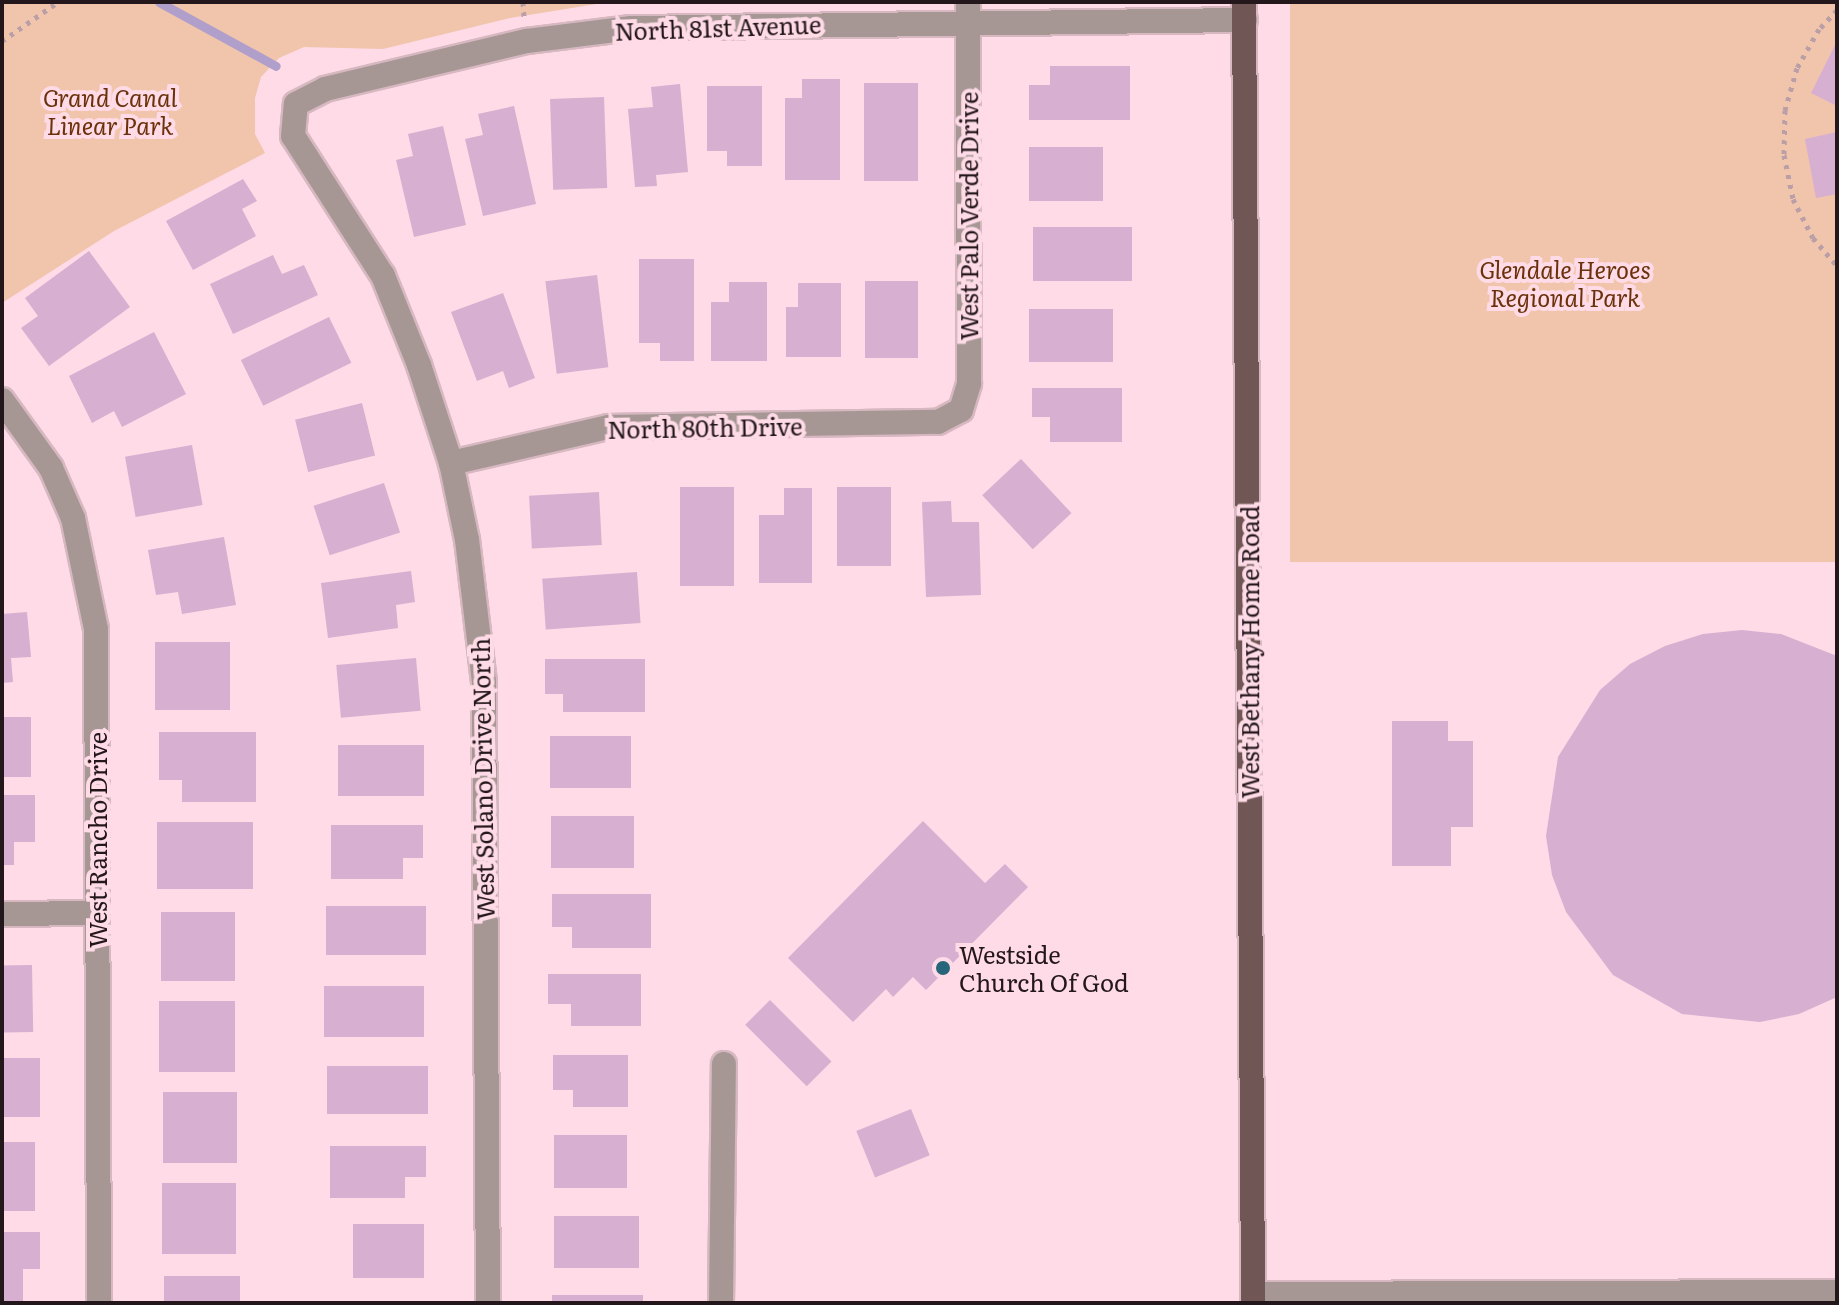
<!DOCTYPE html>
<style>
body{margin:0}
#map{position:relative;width:1839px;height:1305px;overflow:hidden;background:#fedbe6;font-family:Literata,serif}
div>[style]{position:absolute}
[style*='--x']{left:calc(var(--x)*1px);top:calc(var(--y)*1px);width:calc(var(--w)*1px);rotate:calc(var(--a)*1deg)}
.green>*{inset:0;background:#f1c4ac;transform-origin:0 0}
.stream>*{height:9px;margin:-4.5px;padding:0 4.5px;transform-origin:4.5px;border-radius:4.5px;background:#b09fca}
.building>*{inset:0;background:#d6afd1;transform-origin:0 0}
.path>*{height:5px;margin-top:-2.5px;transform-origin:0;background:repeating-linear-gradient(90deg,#ba9fa7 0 4px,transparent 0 10px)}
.roads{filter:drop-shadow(2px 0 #d7b8c1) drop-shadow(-2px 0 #d7b8c1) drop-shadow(0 2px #d7b8c1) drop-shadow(0 -2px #d7b8c1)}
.minor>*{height:24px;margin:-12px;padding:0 12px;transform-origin:12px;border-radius:12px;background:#a69795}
.major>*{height:24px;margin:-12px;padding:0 12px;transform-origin:12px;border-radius:12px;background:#705654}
.dots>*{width:22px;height:22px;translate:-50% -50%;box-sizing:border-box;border:4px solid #fedbe6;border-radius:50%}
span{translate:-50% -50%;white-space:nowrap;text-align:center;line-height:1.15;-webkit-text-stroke:8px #fedbe6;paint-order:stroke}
.street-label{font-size:24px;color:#23171b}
.park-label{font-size:24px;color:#6a310a;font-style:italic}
.poi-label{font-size:24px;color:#23171b}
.left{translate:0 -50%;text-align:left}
.frame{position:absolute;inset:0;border:4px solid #23171b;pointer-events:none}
</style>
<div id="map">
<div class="green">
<i style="clip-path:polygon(2px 2px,609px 2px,510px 18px,383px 49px,304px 47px,279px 58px,261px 77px,255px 98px,255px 134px,265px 153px,114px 231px,2px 303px)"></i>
<i style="left:1290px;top:2px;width:547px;height:560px"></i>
</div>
<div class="stream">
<i style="--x:159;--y:2;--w:133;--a:28.7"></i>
</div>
<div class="building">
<i style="clip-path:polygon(1837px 41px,1837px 106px,1811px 93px)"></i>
<i style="clip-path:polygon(1050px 66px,1130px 66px,1130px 120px,1029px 120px,1029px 85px,1050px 85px)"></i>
<i style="clip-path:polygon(802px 79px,840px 79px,840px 180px,785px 180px,785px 98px,802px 98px)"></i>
<i style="left:864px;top:83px;width:54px;height:98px"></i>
<i style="clip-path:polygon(680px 84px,688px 172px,656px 175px,657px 186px,635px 187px,628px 109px,653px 107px,651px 87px)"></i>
<i style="clip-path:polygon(707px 86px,762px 86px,762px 166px,727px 166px,727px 151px,707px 151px)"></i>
<i style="left:604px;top:97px;width:91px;height:54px;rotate:88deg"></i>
<i style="clip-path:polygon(514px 106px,536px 204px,483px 216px,465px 139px,483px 135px,478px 114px)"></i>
<i style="clip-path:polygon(443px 126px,466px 225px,414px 237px,396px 160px,413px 156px,408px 134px)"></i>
<i style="clip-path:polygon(1837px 132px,1837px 194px,1816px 198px,1805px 139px)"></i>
<i style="left:1029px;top:147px;width:74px;height:54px"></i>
<i style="clip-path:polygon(243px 179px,257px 201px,242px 209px,256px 236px,193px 270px,166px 221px)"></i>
<i style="left:1033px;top:227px;width:99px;height:54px"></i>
<i style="clip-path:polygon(89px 251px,130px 307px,49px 366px,21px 328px,38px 316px,25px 298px)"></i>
<i style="clip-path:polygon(273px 255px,282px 274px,304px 265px,318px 295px,233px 334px,210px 284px)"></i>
<i style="clip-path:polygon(639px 259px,694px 259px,694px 361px,660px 361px,660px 343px,639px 343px)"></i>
<i style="left:597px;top:275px;width:93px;height:52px;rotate:83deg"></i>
<i style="left:865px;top:281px;width:53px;height:77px"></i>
<i style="clip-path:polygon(729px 282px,767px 282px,767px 361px,711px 361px,711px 302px,729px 302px)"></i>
<i style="clip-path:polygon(798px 283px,841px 283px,841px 357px,786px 357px,786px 307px,798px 307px)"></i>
<i style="clip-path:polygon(503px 293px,535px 378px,509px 388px,503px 371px,477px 381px,451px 312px)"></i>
<i style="left:1029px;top:309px;width:84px;height:53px"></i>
<i style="left:329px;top:317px;width:51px;height:98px;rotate:64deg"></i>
<i style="clip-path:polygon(154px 332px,186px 394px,122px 427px,114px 411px,92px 423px,69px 376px)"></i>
<i style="clip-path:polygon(1032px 388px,1122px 388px,1122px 442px,1050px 442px,1050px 417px,1032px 417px)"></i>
<i style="left:362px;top:403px;width:54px;height:69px;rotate:76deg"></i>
<i style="left:192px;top:445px;width:61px;height:68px;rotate:80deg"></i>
<i style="left:1021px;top:459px;width:74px;height:53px;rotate:47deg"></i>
<i style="left:384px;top:483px;width:52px;height:74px;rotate:72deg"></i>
<i style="left:680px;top:487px;width:54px;height:99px"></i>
<i style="left:837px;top:487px;width:54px;height:79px"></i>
<i style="clip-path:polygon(784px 488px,812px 488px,812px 583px,759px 583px,759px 515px,784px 515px)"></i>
<i style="left:599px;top:492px;width:53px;height:70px;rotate:87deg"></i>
<i style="clip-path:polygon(951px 501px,952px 522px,979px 522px,981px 595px,926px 597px,922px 502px)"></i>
<i style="clip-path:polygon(224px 537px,236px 605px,182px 614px,178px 592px,156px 595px,148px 550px)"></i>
<i style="clip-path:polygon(411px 571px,415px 602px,396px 605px,398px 628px,328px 638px,321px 583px)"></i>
<i style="left:637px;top:572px;width:51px;height:95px;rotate:86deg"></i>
<i style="clip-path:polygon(27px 612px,31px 657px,11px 658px,13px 682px,2px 683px,2px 614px)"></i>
<i style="clip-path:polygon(1742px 630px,1781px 634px,1837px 656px,1837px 997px,1799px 1014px,1760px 1022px,1682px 1014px,1613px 975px,1566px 912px,1552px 875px,1546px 836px,1558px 757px,1600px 690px,1630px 664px,1665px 646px,1703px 634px)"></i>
<i style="left:155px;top:642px;width:75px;height:68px"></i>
<i style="left:416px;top:658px;width:53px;height:80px;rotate:85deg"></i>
<i style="clip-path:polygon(545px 659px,645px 659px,645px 712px,563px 712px,563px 694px,545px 694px)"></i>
<i style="left:2px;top:717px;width:29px;height:60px"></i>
<i style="clip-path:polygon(1392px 721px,1448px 721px,1448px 741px,1473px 741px,1473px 827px,1451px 827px,1451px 866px,1392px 866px)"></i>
<i style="clip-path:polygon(159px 732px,256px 732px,256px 802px,182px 802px,182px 780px,159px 780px)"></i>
<i style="left:550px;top:736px;width:81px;height:52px"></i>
<i style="left:338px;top:745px;width:86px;height:51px"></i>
<i style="clip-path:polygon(2px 795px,35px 795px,35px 842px,14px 842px,14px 865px,2px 865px)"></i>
<i style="left:551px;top:816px;width:83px;height:52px"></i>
<i style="clip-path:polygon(923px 821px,985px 883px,1005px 864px,1028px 887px,926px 990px,913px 977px,893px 997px,886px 989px,853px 1022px,788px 958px)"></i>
<i style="left:157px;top:822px;width:96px;height:67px"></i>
<i style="clip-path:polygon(331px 825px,423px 825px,423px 858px,403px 858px,403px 879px,331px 879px)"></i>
<i style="clip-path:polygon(552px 894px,651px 894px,651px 948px,572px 948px,572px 927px,552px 927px)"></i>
<i style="left:326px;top:906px;width:100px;height:49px"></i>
<i style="left:161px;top:912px;width:74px;height:69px"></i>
<i style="left:32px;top:965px;width:67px;height:30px;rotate:89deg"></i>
<i style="clip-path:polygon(548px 974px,641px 974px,641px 1026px,571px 1026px,571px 1004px,548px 1004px)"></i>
<i style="left:324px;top:986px;width:100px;height:51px"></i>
<i style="left:770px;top:1000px;width:87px;height:35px;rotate:45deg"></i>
<i style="left:159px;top:1001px;width:76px;height:71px"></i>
<i style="clip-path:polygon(553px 1055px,628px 1055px,628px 1107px,573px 1107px,573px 1090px,553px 1090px)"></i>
<i style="left:2px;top:1058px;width:38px;height:59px"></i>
<i style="left:327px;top:1066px;width:101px;height:48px"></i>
<i style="left:163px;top:1092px;width:74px;height:71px"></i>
<i style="left:911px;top:1109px;width:50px;height:59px;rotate:68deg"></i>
<i style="left:554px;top:1135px;width:73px;height:53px"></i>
<i style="left:2px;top:1142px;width:33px;height:69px"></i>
<i style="clip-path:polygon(330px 1146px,426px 1146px,426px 1177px,405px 1177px,405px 1198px,330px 1198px)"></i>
<i style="left:162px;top:1183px;width:74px;height:71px"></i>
<i style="left:554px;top:1216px;width:85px;height:52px"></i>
<i style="left:353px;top:1224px;width:71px;height:54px"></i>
<i style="clip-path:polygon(2px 1232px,40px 1232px,40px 1269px,23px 1269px,23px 1303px,2px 1303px)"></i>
<i style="left:164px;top:1276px;width:76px;height:27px"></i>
<i style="left:552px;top:1295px;width:91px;height:8px"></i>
</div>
<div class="path">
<i style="--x:523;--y:2;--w:15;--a:86"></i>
<i style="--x:1837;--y:10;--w:26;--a:133"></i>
<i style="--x:1819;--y:29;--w:45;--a:119.4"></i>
<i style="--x:1797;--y:68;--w:44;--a:105.9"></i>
<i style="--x:1785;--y:110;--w:45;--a:91.3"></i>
<i style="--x:1784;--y:155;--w:45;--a:78.4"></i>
<i style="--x:1793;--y:199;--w:44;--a:62.9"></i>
<i style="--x:1813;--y:238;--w:37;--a:49"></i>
<i style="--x:2;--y:41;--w:68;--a:-34.9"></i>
</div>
<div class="roads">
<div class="minor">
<i style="--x:2;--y:400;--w:84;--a:54.2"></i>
<i style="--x:51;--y:468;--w:55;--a:66.3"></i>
<i style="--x:73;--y:518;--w:113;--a:78.3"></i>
<i style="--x:96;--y:629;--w:674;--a:89.74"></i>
<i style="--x:451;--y:463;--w:161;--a:-12.9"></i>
<i style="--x:608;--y:427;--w:330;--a:-0.9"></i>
<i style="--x:938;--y:422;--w:26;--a:-28"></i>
<i style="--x:961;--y:410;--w:28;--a:-73"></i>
<i style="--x:969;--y:383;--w:381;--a:-90.2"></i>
<i style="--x:2;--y:914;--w:95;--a:-0.6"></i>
<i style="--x:1253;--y:1294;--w:584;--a:-0.2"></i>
<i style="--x:488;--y:1303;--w:621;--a:-90.37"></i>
<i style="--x:484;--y:682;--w:143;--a:-96.8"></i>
<i style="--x:467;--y:540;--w:79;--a:-101.7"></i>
<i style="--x:451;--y:463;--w:103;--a:-108.1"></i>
<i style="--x:419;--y:365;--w:96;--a:-112"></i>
<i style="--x:383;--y:276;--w:166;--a:-122.7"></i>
<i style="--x:293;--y:136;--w:32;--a:-85"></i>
<i style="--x:296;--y:104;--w:33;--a:-27"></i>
<i style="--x:325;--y:89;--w:208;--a:-13.4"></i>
<i style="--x:527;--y:41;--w:105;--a:-7.1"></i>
<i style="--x:631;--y:28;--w:614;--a:-0.75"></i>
<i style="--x:721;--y:1303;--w:239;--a:-89.3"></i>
</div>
<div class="major">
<i style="--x:1244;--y:2;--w:1301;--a:89.6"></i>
</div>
</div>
<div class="dots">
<i style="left:943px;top:968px;background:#26657a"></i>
</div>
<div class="street-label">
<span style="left:718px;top:27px;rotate:-2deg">North 81st Avenue</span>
<span style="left:968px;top:216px;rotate:-90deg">West Palo Verde Drive</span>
<span style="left:705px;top:427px;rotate:-1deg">North 80th Drive</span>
<span style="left:1249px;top:652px;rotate:-90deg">West Bethany Home Road</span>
<span style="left:482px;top:779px;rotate:-91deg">West Solano Drive North</span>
<span style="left:97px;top:840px;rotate:-90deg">West Rancho Drive</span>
</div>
<div class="park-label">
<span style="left:110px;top:111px">Grand Canal<br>Linear Park</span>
<span style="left:1565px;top:283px">Glendale Heroes<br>Regional Park</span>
</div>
<div class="poi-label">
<span class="left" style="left:959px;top:968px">Westside<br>Church Of God</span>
</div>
<div class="frame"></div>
</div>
